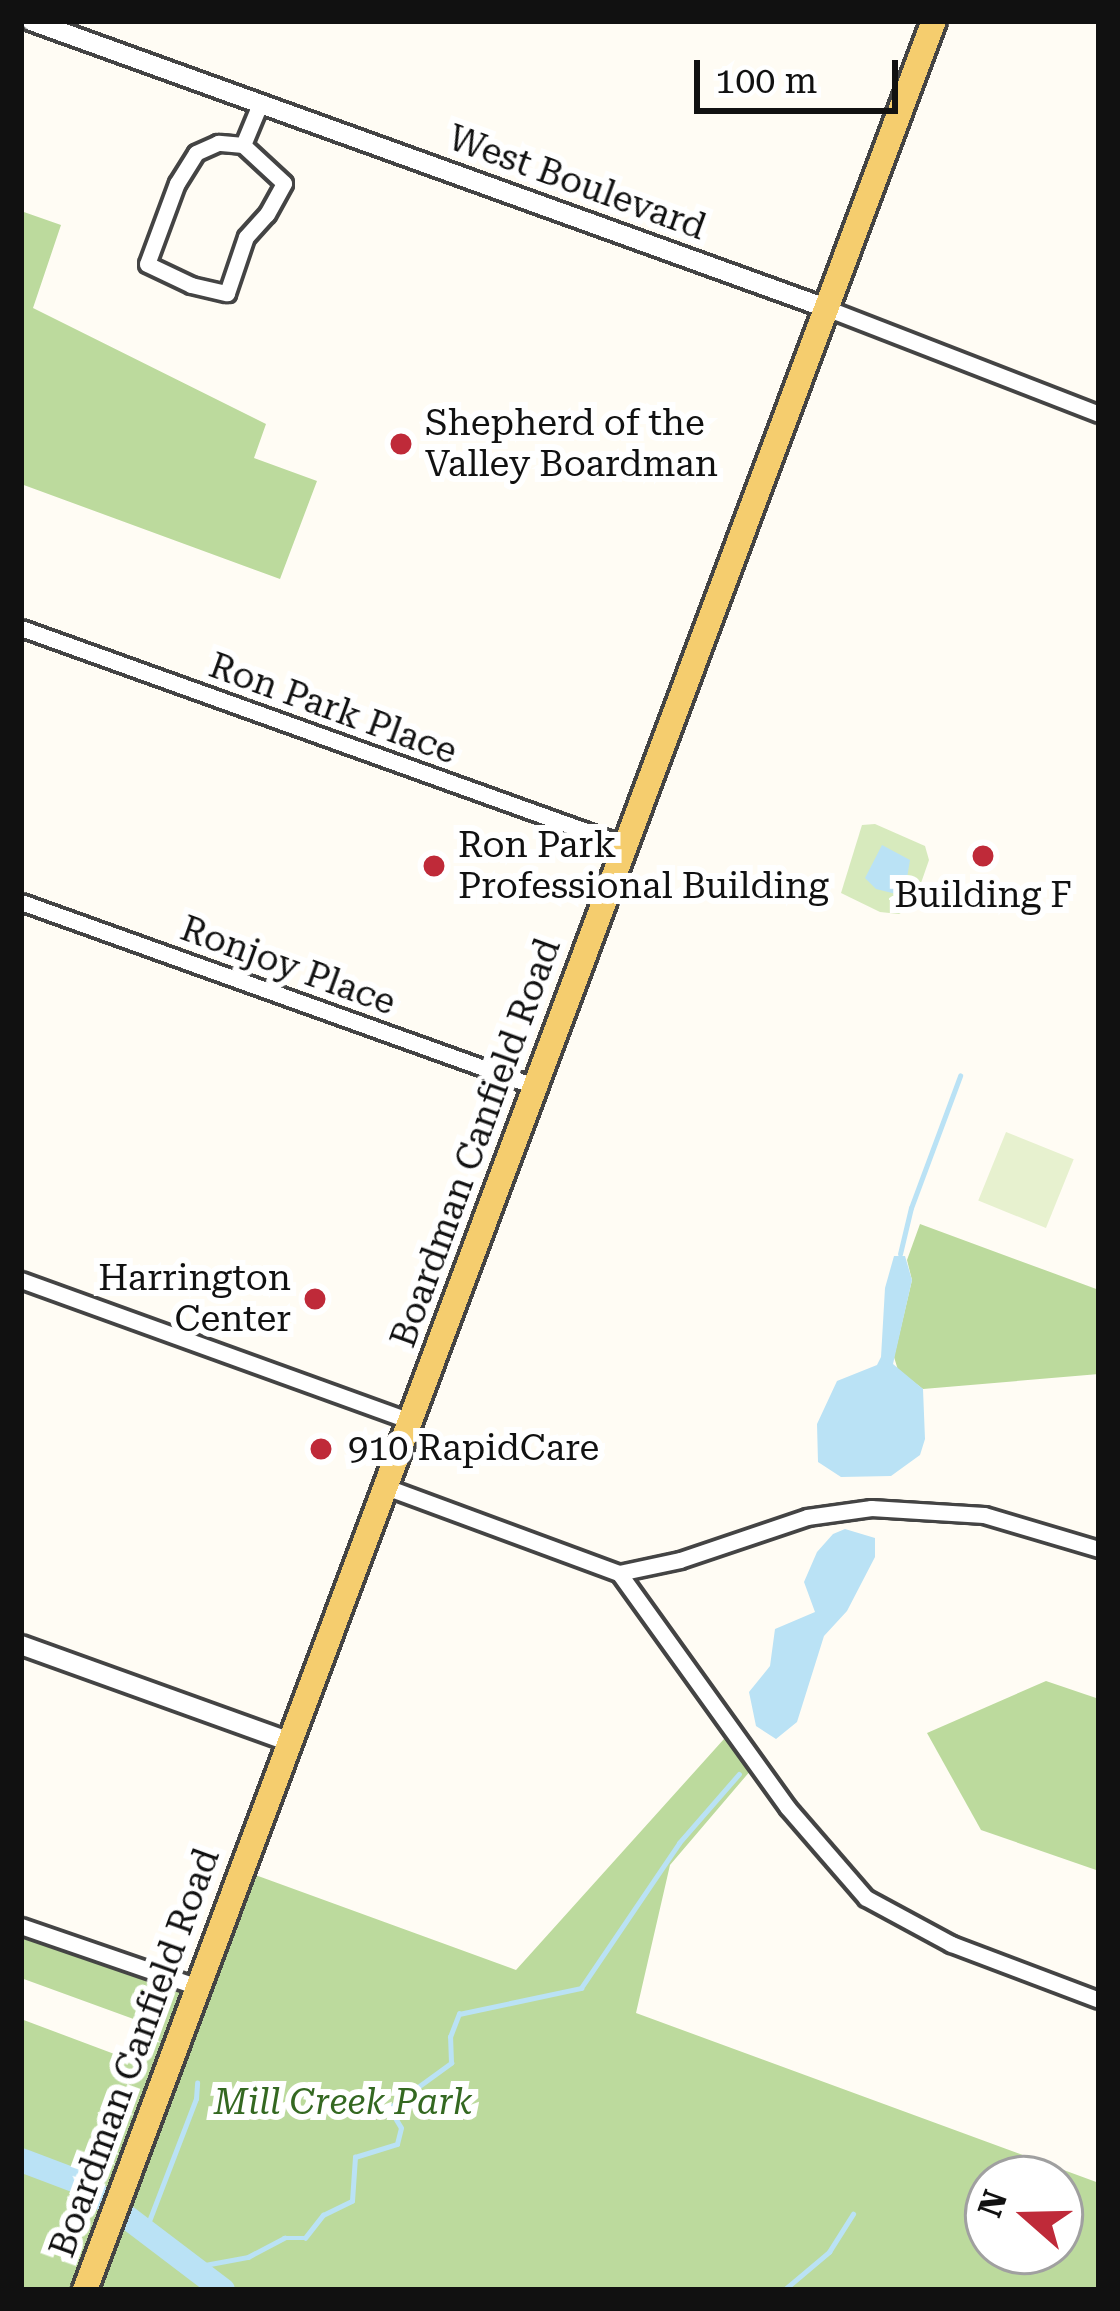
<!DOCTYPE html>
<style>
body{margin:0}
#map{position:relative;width:1120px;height:2311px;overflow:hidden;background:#fffcf4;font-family:"Roboto Serif",serif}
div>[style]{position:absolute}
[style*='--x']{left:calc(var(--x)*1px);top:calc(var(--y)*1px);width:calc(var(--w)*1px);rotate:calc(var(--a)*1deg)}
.green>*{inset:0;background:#d7eabd}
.forest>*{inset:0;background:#bcda9d}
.pitch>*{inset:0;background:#e7f1cf;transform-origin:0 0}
.water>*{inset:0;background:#bae2f5}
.stream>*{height:4.5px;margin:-2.25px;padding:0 2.25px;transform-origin:2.25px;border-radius:2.25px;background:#bae2f5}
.river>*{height:24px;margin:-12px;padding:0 12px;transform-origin:12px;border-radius:12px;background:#bae2f5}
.roads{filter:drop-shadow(3px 0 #444) drop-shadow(-3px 0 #444) drop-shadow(0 3px #444) drop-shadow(0 -3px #444)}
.minor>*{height:15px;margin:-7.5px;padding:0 7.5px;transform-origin:7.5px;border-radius:7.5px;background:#fff}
.tertiary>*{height:18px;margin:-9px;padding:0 9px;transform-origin:9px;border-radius:9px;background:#fff}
.primary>*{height:24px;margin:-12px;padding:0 12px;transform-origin:12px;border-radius:12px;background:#f5cd6e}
.dots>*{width:33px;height:33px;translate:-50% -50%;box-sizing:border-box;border:6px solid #fff;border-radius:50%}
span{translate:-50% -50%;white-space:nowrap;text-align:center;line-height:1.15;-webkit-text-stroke:12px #fff;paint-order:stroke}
.street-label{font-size:36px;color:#111}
.poi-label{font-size:36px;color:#111}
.left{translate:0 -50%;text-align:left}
.right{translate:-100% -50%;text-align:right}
.park-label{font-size:36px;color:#346821;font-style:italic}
.frame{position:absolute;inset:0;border:24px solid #111;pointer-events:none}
.north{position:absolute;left:964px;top:2155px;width:120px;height:120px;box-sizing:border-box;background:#fff;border:3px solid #a0a0a0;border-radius:50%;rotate:290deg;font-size:33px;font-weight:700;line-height:48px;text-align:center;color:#111}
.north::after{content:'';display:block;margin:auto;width:42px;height:54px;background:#bf2a39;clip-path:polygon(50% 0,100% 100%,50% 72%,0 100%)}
.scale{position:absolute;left:694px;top:60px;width:204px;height:54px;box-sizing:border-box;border:6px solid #111;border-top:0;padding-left:15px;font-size:36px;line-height:42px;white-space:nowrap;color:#111;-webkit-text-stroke:9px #fff;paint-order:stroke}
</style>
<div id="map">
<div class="green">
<i style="clip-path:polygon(875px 824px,925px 846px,929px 860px,913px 906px,899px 914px,880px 912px,841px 893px,862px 825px)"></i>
</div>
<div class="forest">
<i style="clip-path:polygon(21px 211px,61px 225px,33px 308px,266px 424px,254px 458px,317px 481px,280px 579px,21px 484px)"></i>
<i style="clip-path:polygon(920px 1224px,1099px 1290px,1099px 1374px,923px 1389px,898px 1370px,894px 1357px,912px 1280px,907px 1260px)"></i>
<i style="clip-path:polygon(1046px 1681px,1099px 1699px,1099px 1871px,981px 1830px,927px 1733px)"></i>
<i style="clip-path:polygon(evenodd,733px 1729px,757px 1763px,670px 1865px,636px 2013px,1099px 2183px,1099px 2290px,21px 2290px,21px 2019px,125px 2058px,139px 2021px,21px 1978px,21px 1926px,198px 1987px,242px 1870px,516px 1970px,733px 1729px,988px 2179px,1060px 2179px,1060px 2251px,988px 2251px,988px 2179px)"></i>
</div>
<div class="pitch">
<i style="left:1006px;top:1132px;width:73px;height:74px;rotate:22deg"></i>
</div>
<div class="water">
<i style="clip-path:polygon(882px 845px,910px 860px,904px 896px,876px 889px,865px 878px)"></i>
<i style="clip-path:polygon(894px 1256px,905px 1256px,912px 1280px,893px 1364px,923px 1389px,925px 1439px,920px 1455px,891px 1476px,841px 1477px,818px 1462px,817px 1424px,837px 1381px,877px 1365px,881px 1357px,885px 1288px)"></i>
<i style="clip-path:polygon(845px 1529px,875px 1538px,875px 1557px,847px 1611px,824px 1636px,797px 1722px,776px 1739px,756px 1726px,749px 1692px,770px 1666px,775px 1629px,815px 1612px,804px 1582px,817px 1552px,833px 1534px)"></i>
</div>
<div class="stream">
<i style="--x:900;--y:1254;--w:47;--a:-76.6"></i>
<i style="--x:911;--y:1208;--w:141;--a:-69.6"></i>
<i style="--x:146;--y:2229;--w:139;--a:-69"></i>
<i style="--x:196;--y:2099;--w:16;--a:-86"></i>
<i style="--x:194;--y:2267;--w:55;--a:-10.5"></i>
<i style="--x:248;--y:2257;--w:41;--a:-27.8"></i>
<i style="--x:284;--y:2238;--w:21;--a:0"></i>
<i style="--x:305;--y:2238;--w:29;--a:-52"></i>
<i style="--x:323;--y:2215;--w:32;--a:-26"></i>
<i style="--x:352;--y:2201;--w:44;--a:-86.1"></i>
<i style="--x:355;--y:2157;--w:44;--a:-17.2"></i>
<i style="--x:397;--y:2144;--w:16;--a:-76"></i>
<i style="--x:401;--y:2128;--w:23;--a:-121"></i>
<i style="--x:389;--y:2108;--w:77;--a:-36"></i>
<i style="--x:451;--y:2063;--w:26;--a:-92"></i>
<i style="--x:450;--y:2037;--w:25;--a:-69"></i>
<i style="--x:459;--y:2014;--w:125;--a:-12"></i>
<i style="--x:581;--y:1988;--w:175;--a:-55.9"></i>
<i style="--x:679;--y:1843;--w:91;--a:-49"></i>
<i style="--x:784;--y:2290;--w:59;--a:-40.2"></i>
<i style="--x:829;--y:2252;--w:45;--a:-57.7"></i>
</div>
<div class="river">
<i style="--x:21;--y:2160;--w:65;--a:20.7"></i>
<i style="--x:82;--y:2183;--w:177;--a:37.2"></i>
</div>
<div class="roads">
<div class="minor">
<i style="--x:243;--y:145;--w:25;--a:-175"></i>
<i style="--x:218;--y:143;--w:24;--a:156"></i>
<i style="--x:196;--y:153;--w:36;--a:122"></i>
<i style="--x:177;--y:183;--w:86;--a:110.3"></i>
<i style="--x:147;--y:264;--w:49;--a:25.5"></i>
<i style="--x:191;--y:285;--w:37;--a:13"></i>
<i style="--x:227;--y:293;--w:59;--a:-71.3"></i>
<i style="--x:246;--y:237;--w:31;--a:-48"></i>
<i style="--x:267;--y:214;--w:35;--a:-61"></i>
<i style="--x:284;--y:183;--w:56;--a:-137.2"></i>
<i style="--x:243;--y:145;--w:44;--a:-67.5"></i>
<i style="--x:826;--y:308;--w:293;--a:21.2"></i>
<i style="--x:21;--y:628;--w:642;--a:19.76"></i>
<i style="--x:21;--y:902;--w:545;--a:19.73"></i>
<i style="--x:21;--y:1280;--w:414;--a:19.9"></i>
<i style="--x:386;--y:1487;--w:248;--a:20.3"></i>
<i style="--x:619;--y:1573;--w:289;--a:54.3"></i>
<i style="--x:788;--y:1808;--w:119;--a:49.1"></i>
<i style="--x:866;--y:1898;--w:97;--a:28.4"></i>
<i style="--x:951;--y:1944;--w:158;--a:20.7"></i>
<i style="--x:619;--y:1573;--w:62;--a:-12"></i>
<i style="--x:680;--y:1560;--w:134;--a:-18.7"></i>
<i style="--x:807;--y:1517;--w:65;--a:-8"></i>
<i style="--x:871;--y:1508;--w:113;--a:3.5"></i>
<i style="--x:984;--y:1515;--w:120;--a:16.5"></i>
<i style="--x:21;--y:1926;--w:187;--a:19"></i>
</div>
<div class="tertiary">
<i style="--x:31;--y:21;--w:845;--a:19.85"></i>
<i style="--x:21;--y:1645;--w:286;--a:19.8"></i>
</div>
<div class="primary">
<i style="--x:85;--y:2290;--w:2423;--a:-69.49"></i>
</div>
</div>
<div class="dots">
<i style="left:401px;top:444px;background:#bf2a39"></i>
<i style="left:983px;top:856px;background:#bf2a39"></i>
<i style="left:434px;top:866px;background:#bf2a39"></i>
<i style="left:315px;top:1299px;background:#bf2a39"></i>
<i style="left:321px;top:1449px;background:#bf2a39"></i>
</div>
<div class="street-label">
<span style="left:577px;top:183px;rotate:20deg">West Boulevard</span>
<span style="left:333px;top:709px;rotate:20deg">Ron Park Place</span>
<span style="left:288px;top:966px;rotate:20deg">Ronjoy Place</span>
<span style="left:476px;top:1143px;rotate:-70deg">Boardman Canfield Road</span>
<span style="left:135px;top:2053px;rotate:-70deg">Boardman Canfield Road</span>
</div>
<div class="poi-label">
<span class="left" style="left:425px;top:444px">Shepherd of the<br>Valley Boardman</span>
<span class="left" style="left:458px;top:866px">Ron Park<br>Professional Building</span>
<span style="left:983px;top:896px">Building F</span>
<span class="right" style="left:291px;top:1299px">Harrington<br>Center</span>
<span class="left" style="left:348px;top:1449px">910 RapidCare</span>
</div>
<div class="park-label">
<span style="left:343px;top:2103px">Mill Creek Park</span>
</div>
<div class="frame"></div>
<div class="north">N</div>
<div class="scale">100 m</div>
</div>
